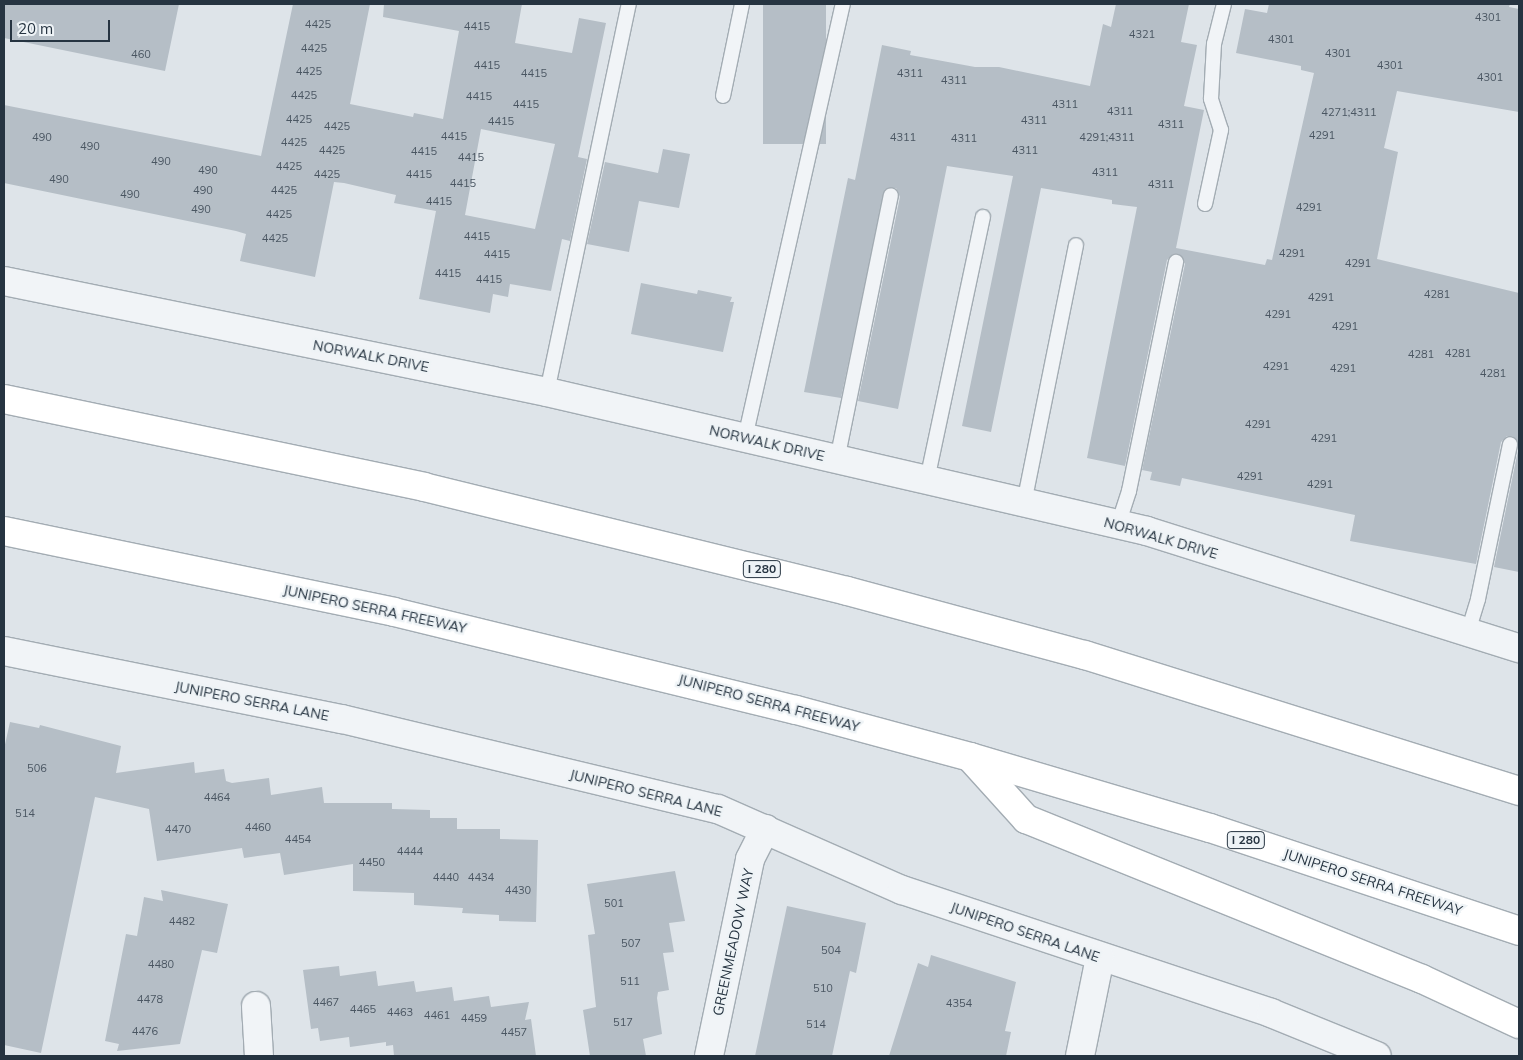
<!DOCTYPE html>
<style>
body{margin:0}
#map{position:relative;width:1523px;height:1060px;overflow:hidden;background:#dee4e9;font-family:Mulish,sans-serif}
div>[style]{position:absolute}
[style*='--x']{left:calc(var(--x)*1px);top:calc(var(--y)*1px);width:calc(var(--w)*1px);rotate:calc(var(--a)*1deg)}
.building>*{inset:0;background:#b5bec6;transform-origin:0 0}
.roads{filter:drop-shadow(1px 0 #a3acb3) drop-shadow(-1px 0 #a3acb3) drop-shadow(0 1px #a3acb3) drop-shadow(0 -1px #a3acb3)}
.service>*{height:14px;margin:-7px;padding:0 7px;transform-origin:7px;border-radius:7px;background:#f1f4f7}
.minor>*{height:28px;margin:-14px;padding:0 14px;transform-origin:14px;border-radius:14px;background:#f1f4f7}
.motorway>*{height:28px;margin:-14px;padding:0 14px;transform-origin:14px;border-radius:14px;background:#fff}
span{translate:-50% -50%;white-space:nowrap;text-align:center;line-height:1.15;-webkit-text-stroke:4.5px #eef3f6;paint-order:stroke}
.number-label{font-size:11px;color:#4a5662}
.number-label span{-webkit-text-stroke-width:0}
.shield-label span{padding:1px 4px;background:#eef3f6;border:1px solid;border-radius:4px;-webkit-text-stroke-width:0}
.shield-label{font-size:12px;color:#263441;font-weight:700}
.street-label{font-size:14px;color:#263441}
.frame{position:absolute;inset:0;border:5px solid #263441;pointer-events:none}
.scale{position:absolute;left:10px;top:20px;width:100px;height:22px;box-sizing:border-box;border:2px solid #263441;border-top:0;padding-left:6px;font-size:15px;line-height:18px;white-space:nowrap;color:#263441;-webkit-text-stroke:4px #eef3f6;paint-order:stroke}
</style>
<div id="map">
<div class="building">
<i style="clip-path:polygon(4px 4px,179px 4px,165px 71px,4px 38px)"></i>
<i style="clip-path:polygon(evenodd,293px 4px,370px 4px,350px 104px,413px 117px,414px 113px,443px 119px,459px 31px,383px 17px,384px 4px,522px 4px,515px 43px,572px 53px,579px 18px,606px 23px,578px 157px,587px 159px,570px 241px,562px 239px,551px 291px,510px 284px,508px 297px,493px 294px,490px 313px,419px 299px,436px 211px,394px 203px,396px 195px,344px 183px,334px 182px,315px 277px,240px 261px,246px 234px,236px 231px,4px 183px,4px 105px,261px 156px,293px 4px,481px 129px,555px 144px,535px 229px,465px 215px,481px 129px)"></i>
<i style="left:763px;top:4px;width:63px;height:140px"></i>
<i style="clip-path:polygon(1116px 4px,1189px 4px,1181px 42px,1197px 45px,1184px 106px,1204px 110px,1176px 248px,1265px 265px,1267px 259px,1272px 260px,1314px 73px,1301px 70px,1301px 66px,1236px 53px,1245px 9px,1267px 13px,1269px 4px,1510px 4px,1509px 7px,1519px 9px,1519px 112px,1397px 91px,1384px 148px,1398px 152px,1377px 259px,1519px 293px,1519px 572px,1494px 567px,1519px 446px,1512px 436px,1507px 436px,1501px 442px,1476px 564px,1350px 541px,1355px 515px,1182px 478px,1180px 486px,1150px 480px,1152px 472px,1142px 470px,1185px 264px,1178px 254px,1173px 254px,1167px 260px,1125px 466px,1087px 458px,1137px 207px,1112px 204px,1112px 200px,1041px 188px,991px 432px,962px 426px,1013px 176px,947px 166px,898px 409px,858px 401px,900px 197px,896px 188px,885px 189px,841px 398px,804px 392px,848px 178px,855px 180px,882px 45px,911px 51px,910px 55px,975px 67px,999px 67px,1090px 86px,1103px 24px,1111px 27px)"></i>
<i style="clip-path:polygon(663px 149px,690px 154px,679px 208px,639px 201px,629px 252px,587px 244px,605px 162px,658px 173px)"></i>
<i style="clip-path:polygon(641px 283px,697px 294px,698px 290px,732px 297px,730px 302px,734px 302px,723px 352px,631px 334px)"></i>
<i style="clip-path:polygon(10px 722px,39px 728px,40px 725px,121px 746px,116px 773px,194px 762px,195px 773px,224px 769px,226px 781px,232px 783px,269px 778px,271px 795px,322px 787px,324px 803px,392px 803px,392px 809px,430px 810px,430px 818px,457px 818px,457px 829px,500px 829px,500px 839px,538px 840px,536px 922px,499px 921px,499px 915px,462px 913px,463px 908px,414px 905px,414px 893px,353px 891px,353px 864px,284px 875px,280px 853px,244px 858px,242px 848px,157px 861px,149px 809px,95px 797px,41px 1053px,4px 1045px,4px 749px)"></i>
<i style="clip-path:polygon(675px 871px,685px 921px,669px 923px,674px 952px,663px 953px,669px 990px,658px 992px,657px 998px,662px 1034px,643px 1039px,646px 1056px,590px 1056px,583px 1010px,596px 1007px,588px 935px,595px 934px,587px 884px)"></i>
<i style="clip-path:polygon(161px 890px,228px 904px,217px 953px,202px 950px,180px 1044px,117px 1051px,119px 1044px,105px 1041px,126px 934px,137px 936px,144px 897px,163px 901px)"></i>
<i style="clip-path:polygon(787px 906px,866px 923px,856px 973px,850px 971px,832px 1056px,755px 1056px)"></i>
<i style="clip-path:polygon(931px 955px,1016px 982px,1005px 1031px,1011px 1032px,1006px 1056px,889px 1056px,918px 963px,928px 967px)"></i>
<i style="clip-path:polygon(339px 966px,340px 976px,376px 971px,378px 986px,414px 981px,416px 992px,452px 987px,454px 1001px,489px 996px,491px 1007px,529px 1002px,525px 1020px,531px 1019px,536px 1056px,394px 1056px,393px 1045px,386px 1046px,386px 1042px,350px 1047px,349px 1037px,320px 1041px,318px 1028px,311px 1029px,303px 970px)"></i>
</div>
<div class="roads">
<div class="service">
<i style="--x:723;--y:96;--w:94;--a:-78.3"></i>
<i style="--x:1205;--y:204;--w:76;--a:-77.8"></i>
<i style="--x:1221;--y:130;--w:33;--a:-108"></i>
<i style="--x:1211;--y:99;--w:55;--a:-86.9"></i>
<i style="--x:1214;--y:44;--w:41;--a:-76"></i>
<i style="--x:547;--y:392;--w:397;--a:-78.1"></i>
<i style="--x:745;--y:438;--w:445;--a:-77.3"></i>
<i style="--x:837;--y:460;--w:270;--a:-78.5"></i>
<i style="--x:927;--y:480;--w:269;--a:-78"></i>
<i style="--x:1024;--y:503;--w:263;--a:-78.6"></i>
<i style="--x:1118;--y:525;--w:36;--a:-72"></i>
<i style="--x:1129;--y:491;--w:234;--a:-78.4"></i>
<i style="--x:1468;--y:632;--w:34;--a:-73"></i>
<i style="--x:1478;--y:599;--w:158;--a:-78.3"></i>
</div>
<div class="minor">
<i style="--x:4;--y:281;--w:554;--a:11.55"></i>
<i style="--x:547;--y:392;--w:616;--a:13.04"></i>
<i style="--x:1147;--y:531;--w:390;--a:17.5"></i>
<i style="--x:4;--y:651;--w:345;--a:11.4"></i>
<i style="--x:342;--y:719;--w:387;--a:13.5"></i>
<i style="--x:718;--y:809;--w:201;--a:23.8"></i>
<i style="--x:902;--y:890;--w:389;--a:18.4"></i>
<i style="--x:1271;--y:1013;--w:114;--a:22.1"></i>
<i style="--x:256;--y:1006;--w:50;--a:86.6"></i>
<i style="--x:709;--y:1056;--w:201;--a:-78.2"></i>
<i style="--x:750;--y:859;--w:34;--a:-63"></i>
<i style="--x:1080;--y:1056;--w:100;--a:-78.5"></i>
</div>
<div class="motorway">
<i style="--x:4;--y:399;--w:429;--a:11.8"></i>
<i style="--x:424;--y:487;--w:436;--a:13.8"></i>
<i style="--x:847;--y:591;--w:246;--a:15.1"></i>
<i style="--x:1085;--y:655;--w:455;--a:17.4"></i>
<i style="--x:4;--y:531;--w:398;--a:11.7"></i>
<i style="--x:394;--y:612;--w:414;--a:13.7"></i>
<i style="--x:796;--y:710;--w:180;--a:15.1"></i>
<i style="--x:970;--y:757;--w:250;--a:16.5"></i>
<i style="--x:1210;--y:828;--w:326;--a:18.4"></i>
<i style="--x:970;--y:757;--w:84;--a:47.9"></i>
<i style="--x:1026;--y:819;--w:427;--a:22"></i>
<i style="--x:1422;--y:979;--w:107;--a:24.9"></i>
</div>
</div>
<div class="number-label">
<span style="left:1488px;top:17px">4301</span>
<span style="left:318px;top:24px">4425</span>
<span style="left:477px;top:26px">4415</span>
<span style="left:1142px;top:34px">4321</span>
<span style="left:1281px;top:39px">4301</span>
<span style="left:314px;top:48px">4425</span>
<span style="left:1338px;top:53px">4301</span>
<span style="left:141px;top:54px">460</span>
<span style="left:487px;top:65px">4415</span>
<span style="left:1390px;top:65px">4301</span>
<span style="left:309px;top:71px">4425</span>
<span style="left:534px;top:73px">4415</span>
<span style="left:910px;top:73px">4311</span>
<span style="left:1490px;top:77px">4301</span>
<span style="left:954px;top:80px">4311</span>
<span style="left:304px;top:95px">4425</span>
<span style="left:479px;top:96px">4415</span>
<span style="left:526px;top:104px">4415</span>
<span style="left:1065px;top:104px">4311</span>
<span style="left:1120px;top:111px">4311</span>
<span style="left:1349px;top:112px">4271;4311</span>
<span style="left:299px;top:119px">4425</span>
<span style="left:1034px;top:120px">4311</span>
<span style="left:501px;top:121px">4415</span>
<span style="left:1171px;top:124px">4311</span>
<span style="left:337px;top:126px">4425</span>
<span style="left:1322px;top:135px">4291</span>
<span style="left:454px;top:136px">4415</span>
<span style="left:42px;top:137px">490</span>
<span style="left:903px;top:137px">4311</span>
<span style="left:1107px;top:137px">4291;4311</span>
<span style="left:964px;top:138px">4311</span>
<span style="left:294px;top:142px">4425</span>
<span style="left:90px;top:146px">490</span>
<span style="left:332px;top:150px">4425</span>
<span style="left:1025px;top:150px">4311</span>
<span style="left:424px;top:151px">4415</span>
<span style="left:471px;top:157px">4415</span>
<span style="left:161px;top:161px">490</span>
<span style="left:289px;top:166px">4425</span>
<span style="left:208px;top:170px">490</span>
<span style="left:1105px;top:172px">4311</span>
<span style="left:327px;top:174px">4425</span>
<span style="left:419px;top:174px">4415</span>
<span style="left:59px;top:179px">490</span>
<span style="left:463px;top:183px">4415</span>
<span style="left:1161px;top:184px">4311</span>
<span style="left:203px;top:190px">490</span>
<span style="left:284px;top:190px">4425</span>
<span style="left:130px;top:194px">490</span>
<span style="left:439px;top:201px">4415</span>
<span style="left:1309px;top:207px">4291</span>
<span style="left:201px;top:209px">490</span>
<span style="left:279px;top:214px">4425</span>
<span style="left:477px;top:236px">4415</span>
<span style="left:275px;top:238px">4425</span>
<span style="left:1292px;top:253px">4291</span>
<span style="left:497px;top:254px">4415</span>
<span style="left:1358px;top:263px">4291</span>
<span style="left:448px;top:273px">4415</span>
<span style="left:489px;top:279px">4415</span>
<span style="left:1437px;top:294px">4281</span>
<span style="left:1321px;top:297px">4291</span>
<span style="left:1278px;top:314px">4291</span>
<span style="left:1345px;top:326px">4291</span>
<span style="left:1458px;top:353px">4281</span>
<span style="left:1421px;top:354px">4281</span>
<span style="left:1276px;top:366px">4291</span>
<span style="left:1343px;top:368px">4291</span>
<span style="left:1493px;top:373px">4281</span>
<span style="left:1258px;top:424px">4291</span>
<span style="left:1324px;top:438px">4291</span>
<span style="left:1250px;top:476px">4291</span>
<span style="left:1320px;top:484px">4291</span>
<span style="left:37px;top:768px">506</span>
<span style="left:217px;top:797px">4464</span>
<span style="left:25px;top:813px">514</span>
<span style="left:258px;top:827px">4460</span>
<span style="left:178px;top:829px">4470</span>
<span style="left:298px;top:839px">4454</span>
<span style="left:410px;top:851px">4444</span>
<span style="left:372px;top:862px">4450</span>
<span style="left:446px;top:877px">4440</span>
<span style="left:481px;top:877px">4434</span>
<span style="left:518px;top:890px">4430</span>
<span style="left:614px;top:903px">501</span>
<span style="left:182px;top:921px">4482</span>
<span style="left:631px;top:943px">507</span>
<span style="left:831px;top:950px">504</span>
<span style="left:161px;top:964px">4480</span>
<span style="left:630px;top:981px">511</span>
<span style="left:823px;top:988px">510</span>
<span style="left:150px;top:999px">4478</span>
<span style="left:326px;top:1002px">4467</span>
<span style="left:959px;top:1003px">4354</span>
<span style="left:363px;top:1009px">4465</span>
<span style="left:400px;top:1012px">4463</span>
<span style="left:437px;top:1015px">4461</span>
<span style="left:474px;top:1018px">4459</span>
<span style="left:623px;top:1022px">517</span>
<span style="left:816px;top:1024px">514</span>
<span style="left:145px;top:1031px">4476</span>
<span style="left:514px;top:1032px">4457</span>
</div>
<div class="shield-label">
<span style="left:762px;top:569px">I 280</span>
<span style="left:1246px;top:840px">I 280</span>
</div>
<div class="street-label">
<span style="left:371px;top:356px;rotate:11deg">NORWALK DRIVE</span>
<span style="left:767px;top:443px;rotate:13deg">NORWALK DRIVE</span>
<span style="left:1161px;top:538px;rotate:16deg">NORWALK DRIVE</span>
<span style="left:375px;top:609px;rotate:12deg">JUNIPERO SERRA FREEWAY</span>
<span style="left:252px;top:701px;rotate:11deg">JUNIPERO SERRA LANE</span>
<span style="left:769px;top:703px;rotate:15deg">JUNIPERO SERRA FREEWAY</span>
<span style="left:646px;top:793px;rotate:14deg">JUNIPERO SERRA LANE</span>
<span style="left:1373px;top:882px;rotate:18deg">JUNIPERO SERRA FREEWAY</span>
<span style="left:1025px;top:932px;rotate:19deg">JUNIPERO SERRA LANE</span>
<span style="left:733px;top:942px;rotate:-78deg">GREENMEADOW WAY</span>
</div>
<div class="frame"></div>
<div class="scale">20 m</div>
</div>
